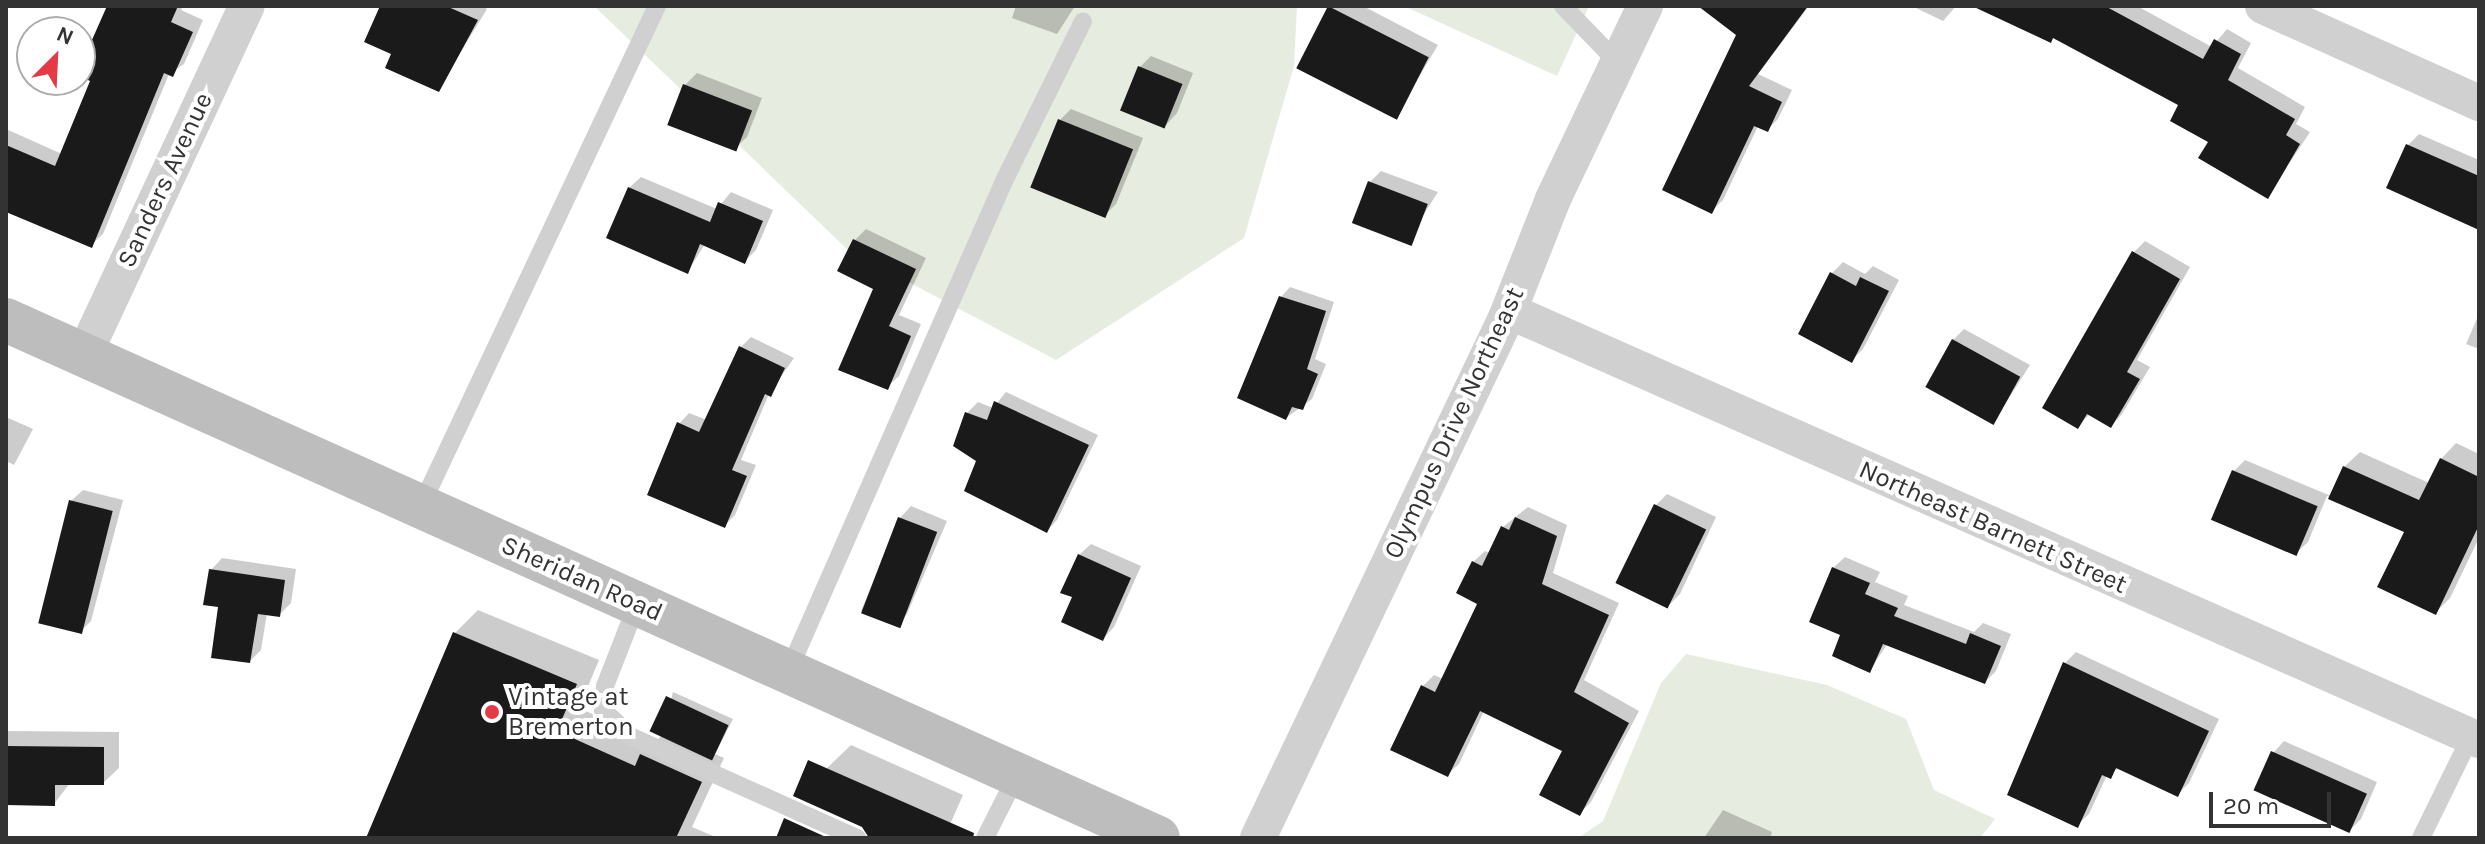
<!DOCTYPE html>
<style>
body{margin:0}
#map{position:relative;width:2485px;height:844px;overflow:hidden;background:#fff;font-family:Karla,sans-serif}
div>[style]{position:absolute}
[style*='--x']{left:calc(var(--x)*1px);top:calc(var(--y)*1px);width:calc(var(--w)*1px);rotate:calc(var(--a)*1deg)}
.green>*{inset:0;background:#e6ecdf}
.shadow>*{inset:0;background:#0003}
.building>*{inset:0;background:#1a1a1a;transform-origin:0 0}
.service>*{height:18px;margin:-9px;padding:0 9px;transform-origin:9px;border-radius:9px;background:#d0d0d0}
.minor>*{height:36px;margin:-18px;padding:0 18px;transform-origin:18px;border-radius:18px;background:#d0d0d0}
.secondary>*{height:44px;margin:-22px;padding:0 22px;transform-origin:22px;border-radius:22px;background:#bdbdbd}
.dots>*{width:22px;height:22px;translate:-50% -50%;box-sizing:border-box;border:4px solid #fff;border-radius:50%}
span{translate:-50% -50%;white-space:nowrap;text-align:center;line-height:1.15;-webkit-text-stroke:8px #fff;paint-order:stroke}
.street-label{font-size:26px;color:#333}
.poi-label{font-size:26px;color:#333}
.left{translate:0 -50%;text-align:left}
.frame{position:absolute;inset:0;border:8px solid #333;pointer-events:none}
.north{position:absolute;left:16px;top:16px;width:80px;height:80px;box-sizing:border-box;background:#fff;border:2px solid #adadad;border-radius:50%;rotate:24deg;font-size:22px;font-weight:700;line-height:32px;text-align:center;color:#333}
.north::after{content:'';display:block;margin:auto;width:28px;height:36px;background:#e63946;clip-path:polygon(50% 0,100% 100%,50% 72%,0 100%)}
.scale{position:absolute;left:2209px;top:792px;width:122px;height:36px;box-sizing:border-box;border:4px solid #333;border-top:0;padding-left:10px;font-size:24px;line-height:28px;white-space:nowrap;color:#333;-webkit-text-stroke:6px #fff;paint-order:stroke}
</style>
<div id="map">
<div class="green">
<i style="clip-path:polygon(594px 6px,1297px 6px,1294px 66px,1244px 238px,1056px 360px,848px 250px)"></i>
<i style="clip-path:polygon(1404px 6px,1589px 6px,1557px 76px)"></i>
<i style="clip-path:polygon(1686px 654px,1827px 685px,1906px 719px,1934px 790px,1995px 819px,1980px 838px,1578px 838px,1603px 821px,1661px 683px)"></i>
</div>
<div class="shadow">
<i style="clip-path:polygon(110px 6px,183px 6px,181px 10px,203px 20px,184px 64px,169px 74px,103px 234px,91px 245px,6px 209px,6px 129px,62px 154px,93px 80px,80px 72px)"></i>
<i style="clip-path:polygon(384px 6px,482px 6px,487px 9px,438px 89px,394px 53px)"></i>
<i style="clip-path:polygon(1016px 6px,1075px 6px,1057px 34px,1012px 18px)"></i>
<i style="clip-path:polygon(1330px 6px,1363px 6px,1438px 45px,1395px 117px,1298px 67px)"></i>
<i style="clip-path:polygon(1728px 6px,1809px 6px,1758px 74px,1792px 90px,1778px 119px,1767px 130px,1758px 126px,1723px 200px,1711px 212px,1739px 34px)"></i>
<i style="clip-path:polygon(1912px 6px,1956px 6px,1943px 21px)"></i>
<i style="clip-path:polygon(1980px 6px,2137px 6px,2212px 47px,2227px 29px,2251px 43px,2238px 68px,2305px 107px,2296px 124px,2310px 132px,2267px 197px,2181px 104px,2055px 36px,2050px 41px)"></i>
<i style="clip-path:polygon(1151px 56px,1193px 73px,1177px 113px,1166px 125px,1139px 68px)"></i>
<i style="clip-path:polygon(697px 73px,762px 98px,747px 137px,735px 148px,685px 85px)"></i>
<i style="clip-path:polygon(1071px 109px,1143px 138px,1116px 204px,1105px 215px,1059px 121px)"></i>
<i style="clip-path:polygon(2419px 134px,2479px 160px,2479px 191px,2408px 145px)"></i>
<i style="clip-path:polygon(1381px 171px,1438px 192px,1406px 242px,1370px 182px)"></i>
<i style="clip-path:polygon(641px 177px,717px 209px,731px 192px,773px 210px,756px 250px,745px 261px,705px 244px,688px 271px,629px 188px)"></i>
<i style="clip-path:polygon(866px 229px,926px 258px,899px 315px,921px 324px,899px 376px,887px 387px,876px 288px,855px 240px)"></i>
<i style="clip-path:polygon(2145px 241px,2190px 267px,2137px 360px,2150px 367px,2122px 414px,2111px 426px,2089px 415px,2078px 426px,2134px 252px)"></i>
<i style="clip-path:polygon(1843px 262px,1865px 274px,1873px 266px,1899px 280px,1863px 349px,1852px 360px,1831px 274px)"></i>
<i style="clip-path:polygon(1290px 287px,1334px 302px,1315px 359px,1326px 364px,1312px 399px,1286px 418px,1281px 297px)"></i>
<i style="clip-path:polygon(2479px 314px,2479px 349px,2466px 344px)"></i>
<i style="clip-path:polygon(1964px 329px,2030px 365px,1993px 423px,1953px 340px)"></i>
<i style="clip-path:polygon(751px 337px,794px 358px,769px 394px,741px 460px,756px 465px,735px 515px,725px 525px,679px 424px,689px 413px,707px 420px,741px 347px)"></i>
<i style="clip-path:polygon(1006px 392px,1098px 435px,1057px 520px,1047px 531px,978px 460px,967px 413px,978px 402px,993px 408px)"></i>
<i style="clip-path:polygon(6px 417px,33px 429px,14px 465px,6px 461px)"></i>
<i style="clip-path:polygon(2456px 443px,2479px 454px,2479px 538px,2450px 598px,2435px 613px,2406px 531px,2327px 496px,2308px 542px,2296px 553px,2234px 471px,2245px 460px,2331px 496px,2344px 467px,2360px 452px,2429px 483px,2441px 459px)"></i>
<i style="clip-path:polygon(83px 490px,123px 500px,91px 621px,80px 632px,71px 501px)"></i>
<i style="clip-path:polygon(1667px 494px,1716px 517px,1680px 594px,1668px 606px,1656px 505px)"></i>
<i style="clip-path:polygon(911px 506px,947px 521px,907px 614px,895px 625px,861px 611px,900px 518px)"></i>
<i style="clip-path:polygon(1528px 507px,1567px 525px,1553px 573px,1619px 603px,1584px 680px,1639px 711px,1591px 802px,1579px 814px,1564px 750px,1484px 711px,1459px 764px,1447px 775px,1423px 686px,1434px 675px,1443px 679px,1480px 603px,1473px 562px,1485px 551px,1490px 553px,1503px 527px)"></i>
<i style="clip-path:polygon(1091px 544px,1141px 566px,1114px 627px,1103px 639px,1075px 596px,1079px 555px)"></i>
<i style="clip-path:polygon(1845px 557px,1880px 572px,1875px 582px,1908px 596px,1904px 605px,1974px 632px,1983px 623px,2011px 634px,1996px 671px,1985px 682px,1888px 643px,1870px 670px,1843px 634px,1833px 568px)"></i>
<i style="clip-path:polygon(222px 558px,296px 569px,291px 603px,279px 615px,267px 613px,261px 650px,250px 661px,211px 570px)"></i>
<i style="clip-path:polygon(478px 610px,599px 660px,579px 708px,655px 742px,662px 735px,673px 692px,733px 719px,715px 754px,724px 758px,692px 827px,718px 838px,369px 838px,455px 633px)"></i>
<i style="clip-path:polygon(2076px 652px,2219px 719px,2189px 783px,2177px 795px,2119px 768px,2107px 775px,2089px 814px,2077px 825px,2064px 664px)"></i>
<i style="clip-path:polygon(6px 731px,119px 732px,119px 768px,103px 783px,70px 783px,54px 804px,8px 803px,6px 837px)"></i>
<i style="clip-path:polygon(2284px 741px,2377px 782px,2361px 819px,2350px 830px,2273px 753px)"></i>
<i style="clip-path:polygon(851px 745px,963px 795px,944px 838px,881px 838px,816px 794px,827px 768px)"></i>
<i style="clip-path:polygon(1723px 810px,1772px 832px,1770px 838px,1704px 838px)"></i>
</div>
<div class="building">
<i style="clip-path:polygon(107px 6px,178px 6px,171px 22px,193px 32px,173px 77px,164px 73px,92px 248px,6px 212px,6px 145px,55px 166px,90px 81px,80px 76px,80px 67px)"></i>
<i style="clip-path:polygon(380px 6px,446px 6px,478px 20px,439px 92px,385px 68px,391px 54px,364px 42px)"></i>
<i style="left:1328px;top:6px;width:113px;height:70px;rotate:27deg"></i>
<i style="clip-path:polygon(1698px 6px,1808px 6px,1749px 86px,1782px 102px,1768px 132px,1754px 126px,1712px 214px,1662px 190px,1736px 35px)"></i>
<i style="clip-path:polygon(1972px 6px,2105px 6px,2203px 59px,2214px 39px,2241px 54px,2228px 80px,2295px 119px,2286px 135px,2300px 144px,2268px 199px,2198px 158px,2208px 142px,2170px 121px,2178px 105px,2053px 38px,2051px 43px)"></i>
<i style="left:1138px;top:66px;width:48px;height:48px;rotate:22deg"></i>
<i style="left:683px;top:84px;width:74px;height:44px;rotate:21deg"></i>
<i style="left:1058px;top:119px;width:81px;height:74px;rotate:22deg"></i>
<i style="clip-path:polygon(2406px 144px,2479px 176px,2479px 230px,2386px 188px)"></i>
<i style="left:1368px;top:181px;width:64px;height:45px;rotate:21deg"></i>
<i style="clip-path:polygon(628px 187px,710px 222px,718px 202px,763px 221px,745px 264px,700px 244px,688px 274px,606px 238px)"></i>
<i style="clip-path:polygon(853px 239px,916px 269px,889px 326px,911px 336px,888px 390px,838px 370px,873px 289px,837px 271px)"></i>
<i style="clip-path:polygon(2132px 251px,2180px 279px,2127px 372px,2140px 379px,2111px 428px,2087px 414px,2078px 429px,2042px 408px)"></i>
<i style="clip-path:polygon(1830px 272px,1856px 286px,1860px 277px,1889px 291px,1852px 363px,1798px 334px)"></i>
<i style="clip-path:polygon(1279px 296px,1326px 311px,1307px 369px,1318px 374px,1303px 410px,1292px 407px,1286px 420px,1237px 398px)"></i>
<i style="left:1952px;top:339px;width:78px;height:55px;rotate:29deg"></i>
<i style="clip-path:polygon(739px 346px,785px 368px,771px 397px,765px 394px,732px 470px,747px 476px,725px 528px,647px 495px,677px 422px,699px 432px)"></i>
<i style="clip-path:polygon(994px 401px,1089px 445px,1047px 533px,964px 491px,976px 461px,953px 446px,965px 412px,987px 420px)"></i>
<i style="clip-path:polygon(2440px 458px,2479px 477px,2479px 525px,2436px 615px,2377px 587px,2404px 532px,2328px 499px,2343px 466px,2419px 500px)"></i>
<i style="left:2232px;top:470px;width:93px;height:54px;rotate:23deg"></i>
<i style="left:69px;top:500px;width:45px;height:127px;rotate:14deg"></i>
<i style="left:1654px;top:504px;width:58px;height:88px;rotate:26deg"></i>
<i style="left:898px;top:517px;width:42px;height:103px;rotate:21deg"></i>
<i style="clip-path:polygon(1515px 517px,1557px 536px,1542px 584px,1609px 615px,1574px 692px,1629px 723px,1580px 816px,1539px 795px,1562px 751px,1480px 711px,1448px 777px,1390px 750px,1421px 685px,1435px 692px,1477px 604px,1456px 593px,1472px 561px,1482px 566px,1501px 526px,1509px 530px)"></i>
<i style="clip-path:polygon(1078px 554px,1131px 578px,1103px 641px,1061px 622px,1072px 597px,1060px 593px)"></i>
<i style="clip-path:polygon(1832px 567px,1870px 583px,1865px 594px,1898px 608px,1894px 616px,1966px 644px,1970px 633px,2001px 646px,1985px 684px,1883px 644px,1870px 673px,1832px 656px,1840px 635px,1809px 622px)"></i>
<i style="clip-path:polygon(209px 569px,285px 580px,280px 617px,258px 614px,250px 663px,211px 658px,218px 607px,203px 605px)"></i>
<i style="clip-path:polygon(453px 632px,577px 684px,557px 731px,635px 766px,640px 754px,702px 782px,676px 838px,366px 838px)"></i>
<i style="clip-path:polygon(2063px 662px,2209px 731px,2178px 797px,2116px 768px,2111px 779px,2102px 775px,2078px 828px,2007px 795px)"></i>
<i style="left:666px;top:696px;width:69px;height:39px;rotate:25deg"></i>
<i style="clip-path:polygon(6px 746px,104px 747px,104px 785px,55px 785px,55px 806px,6px 805px)"></i>
<i style="left:2271px;top:751px;width:105px;height:43px;rotate:24deg"></i>
<i style="clip-path:polygon(808px 760px,974px 833px,973px 838px,869px 838px,862px 827px,793px 796px)"></i>
<i style="clip-path:polygon(784px 818px,828px 838px,776px 838px)"></i>
</div>
<div class="service">
<i style="--x:1563;--y:6;--w:79;--a:46"></i>
<i style="--x:421;--y:506;--w:553;--a:-64.73"></i>
<i style="--x:637;--y:604;--w:88;--a:111.3"></i>
<i style="--x:605;--y:686;--w:24;--a:95"></i>
<i style="--x:603;--y:710;--w:40;--a:43"></i>
<i style="--x:632;--y:737;--w:247;--a:24.2"></i>
<i style="--x:788;--y:672;--w:536;--a:-66.25"></i>
<i style="--x:1004;--y:181;--w:178;--a:-63.7"></i>
<i style="--x:985;--y:838;--w:71;--a:-63.1"></i>
<i style="--x:2421;--y:838;--w:114;--a:-63.9"></i>
</div>
<div class="minor">
<i style="--x:2263;--y:6;--w:237;--a:24.2"></i>
<i style="--x:1509;--y:311;--w:1061;--a:23.86"></i>
<i style="--x:84;--y:355;--w:385;--a:-65"></i>
<i style="--x:1258;--y:838;--w:576;--a:-64.5"></i>
<i style="--x:1506;--y:318;--w:128;--a:-68.4"></i>
<i style="--x:1553;--y:199;--w:214;--a:-64.5"></i>
</div>
<div class="secondary">
<i style="--x:6;--y:320;--w:1263;--a:24.21"></i>
</div>
<div class="dots">
<i style="left:492px;top:712px;background:#e63946"></i>
</div>
<div class="street-label">
<span style="left:165px;top:180px;rotate:-65deg">Sanders Avenue</span>
<span style="left:1454px;top:423px;rotate:-65deg">Olympus Drive Northeast</span>
<span style="left:1993px;top:527px;rotate:24deg">Northeast Barnett Street</span>
<span style="left:582px;top:579px;rotate:24deg">Sheridan Road</span>
</div>
<div class="poi-label">
<span class="left" style="left:508px;top:712px">Vintage at<br>Bremerton</span>
</div>
<div class="frame"></div>
<div class="north">N</div>
<div class="scale">20 m</div>
</div>
